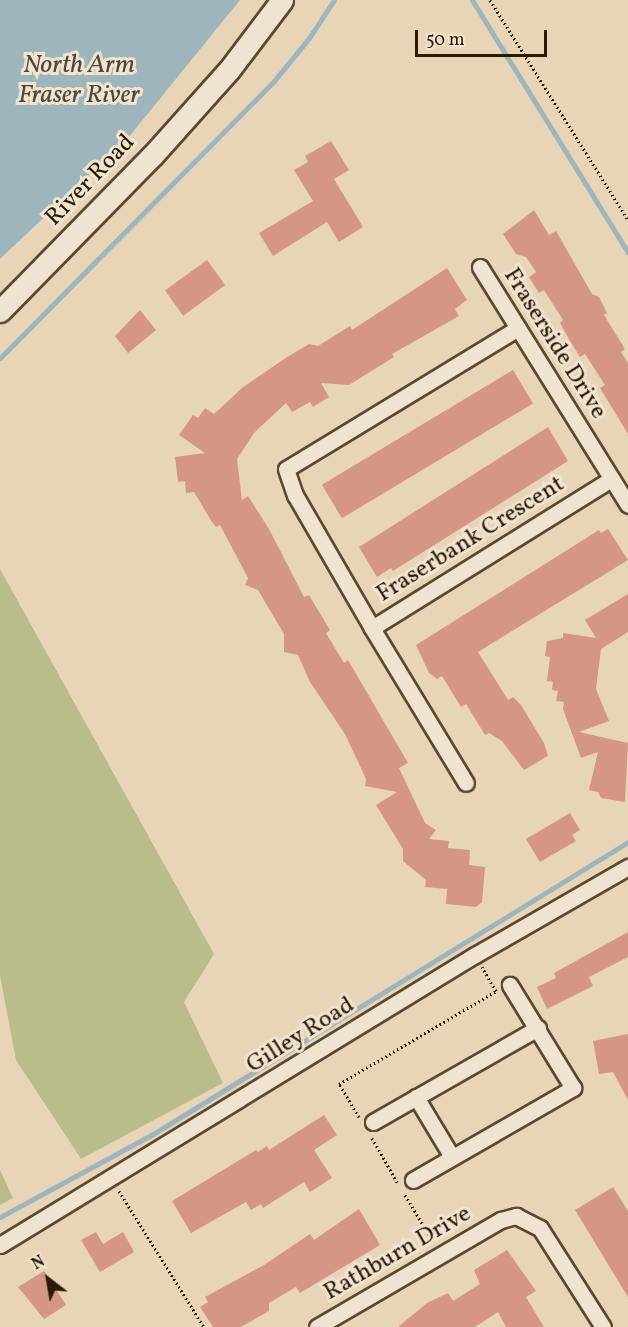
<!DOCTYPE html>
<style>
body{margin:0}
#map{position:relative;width:628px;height:1327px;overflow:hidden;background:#e8d5b8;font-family:Vollkorn,serif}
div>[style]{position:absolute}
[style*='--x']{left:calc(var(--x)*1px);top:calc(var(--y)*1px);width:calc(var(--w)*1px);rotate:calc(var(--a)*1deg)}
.green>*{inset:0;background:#bbbc8b}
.water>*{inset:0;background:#9eb5bb}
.pier>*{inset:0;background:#e8d5b8}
.stream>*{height:5px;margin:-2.5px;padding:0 2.5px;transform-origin:2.5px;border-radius:2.5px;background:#9eb5bb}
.building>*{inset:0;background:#d59685;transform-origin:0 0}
.path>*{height:3px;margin-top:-1.5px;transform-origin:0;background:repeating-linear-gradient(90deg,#2c1902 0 1.5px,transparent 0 4.5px)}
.roads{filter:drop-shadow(2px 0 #5b4830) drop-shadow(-2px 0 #5b4830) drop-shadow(0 2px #5b4830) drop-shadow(0 -2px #5b4830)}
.street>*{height:15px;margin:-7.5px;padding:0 7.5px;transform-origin:7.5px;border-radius:7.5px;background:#f0e4d1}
.secondary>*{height:21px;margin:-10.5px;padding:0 10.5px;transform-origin:10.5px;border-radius:10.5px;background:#f0e4d1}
span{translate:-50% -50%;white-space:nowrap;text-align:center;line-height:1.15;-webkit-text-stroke:6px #f0e4d1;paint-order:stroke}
.street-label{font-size:24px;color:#2c1902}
.water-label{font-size:26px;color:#4e483a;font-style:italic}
.north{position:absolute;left:18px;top:1249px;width:60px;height:60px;-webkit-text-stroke:4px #f0e4d1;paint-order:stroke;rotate:329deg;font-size:16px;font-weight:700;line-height:24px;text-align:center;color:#2c1902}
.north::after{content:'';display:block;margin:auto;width:21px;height:27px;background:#2c1902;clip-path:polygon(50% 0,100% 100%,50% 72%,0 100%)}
.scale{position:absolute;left:415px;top:30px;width:132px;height:27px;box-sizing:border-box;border:3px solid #2c1902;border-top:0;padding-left:8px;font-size:18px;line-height:21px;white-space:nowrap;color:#2c1902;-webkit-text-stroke:4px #f0e4d1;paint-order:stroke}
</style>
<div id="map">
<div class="green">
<i style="clip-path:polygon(0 569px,214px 954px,184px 1002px,223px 1083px,81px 1159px,16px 1060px,0 976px)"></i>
<i style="clip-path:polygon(0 1170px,13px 1198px,0 1205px)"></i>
</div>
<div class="water">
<i style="clip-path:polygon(0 0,249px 0,116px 160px,0 270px)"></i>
</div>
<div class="pier">
<i style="clip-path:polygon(240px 0,252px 0,119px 162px,0 273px,0 259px,128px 138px)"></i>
</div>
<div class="stream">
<i style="--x:472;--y:0;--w:297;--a:58.3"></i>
<i style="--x:0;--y:358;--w:390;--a:-45.3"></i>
<i style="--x:274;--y:81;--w:55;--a:-50.9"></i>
<i style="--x:309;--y:38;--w:45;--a:-56.7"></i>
<i style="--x:0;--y:1217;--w:174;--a:-28.5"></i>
<i style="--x:153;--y:1134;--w:558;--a:-31.58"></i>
</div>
<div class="building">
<i style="clip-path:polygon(331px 141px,349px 170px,334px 179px,363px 227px,339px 242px,327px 222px,273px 256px,259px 233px,313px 201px,294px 170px,308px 162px,305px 156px)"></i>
<i style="clip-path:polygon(534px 210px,549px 235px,556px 231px,592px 294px,599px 297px,607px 313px,604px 315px,625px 349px,621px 352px,628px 363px,628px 434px,600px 388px,605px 385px,585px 354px,580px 357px,570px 341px,560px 323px,563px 320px,544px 290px,539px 293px,529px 277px,536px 272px,526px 257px,516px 254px,503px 234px)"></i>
<i style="left:207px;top:260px;width:31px;height:52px;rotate:54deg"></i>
<i style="clip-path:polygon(447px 268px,467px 300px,455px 309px,459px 316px,392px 354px,394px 357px,349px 385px,321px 383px,329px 397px,313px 407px,310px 402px,292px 412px,286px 403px,254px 433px,237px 459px,242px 500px,248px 496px,269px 529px,304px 597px,309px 595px,330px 630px,326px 633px,344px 663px,348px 660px,408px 763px,399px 768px,425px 823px,436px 830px,429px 839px,449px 841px,448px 848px,470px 850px,469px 865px,485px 867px,482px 902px,476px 907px,446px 904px,447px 889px,425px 887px,426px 880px,403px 861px,403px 849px,376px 805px,397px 792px,365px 786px,366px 779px,345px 734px,310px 682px,298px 655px,284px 652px,284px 634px,258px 590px,245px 585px,248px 578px,220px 525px,216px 527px,212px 522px,194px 492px,186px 493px,185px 481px,178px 482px,175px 457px,205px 453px,179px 435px,193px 415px,198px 418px,205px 408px,214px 414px,242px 388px,284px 359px,309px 344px,318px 346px,350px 326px,352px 330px)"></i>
<i style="clip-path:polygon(140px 310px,156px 330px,128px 353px,115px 336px)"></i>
<i style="left:513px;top:370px;width:39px;height:223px;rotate:59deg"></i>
<i style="clip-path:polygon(548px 427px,568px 461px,393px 571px,391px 568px,377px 577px,359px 547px)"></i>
<i style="clip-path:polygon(608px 529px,628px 560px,478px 652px,508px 700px,513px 697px,521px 705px,544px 743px,548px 756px,524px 770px,502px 741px,489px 733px,485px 735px,466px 704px,461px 707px,442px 676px,437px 679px,429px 673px,416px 645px,599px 530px,601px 533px)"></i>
<i style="clip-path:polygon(628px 594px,628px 632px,601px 649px,596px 689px,609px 721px,579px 732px,628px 743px,625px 802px,601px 798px,598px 792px,589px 790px,598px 752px,581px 758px,563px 709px,564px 702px,556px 701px,558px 691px,552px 690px,553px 682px,547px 681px,550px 657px,545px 656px,547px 641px,563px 638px,563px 633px,596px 638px,585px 620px)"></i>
<i style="clip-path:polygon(570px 813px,580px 830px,572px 835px,576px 841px,540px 862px,526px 839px)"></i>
<i style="clip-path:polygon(628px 932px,628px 957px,589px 977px,593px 986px,547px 1009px,537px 987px,556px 978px,554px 973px)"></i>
<i style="clip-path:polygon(628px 1034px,628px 1100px,613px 1072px,599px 1074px,593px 1041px)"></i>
<i style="clip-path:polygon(324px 1115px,337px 1135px,314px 1150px,332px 1178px,310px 1192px,304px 1182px,263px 1208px,261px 1204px,251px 1210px,246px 1202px,191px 1233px,172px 1201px,256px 1150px,258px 1152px,267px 1146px,269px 1150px)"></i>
<i style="clip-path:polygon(613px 1187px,628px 1211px,628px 1297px,575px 1210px)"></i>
<i style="clip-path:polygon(359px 1209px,380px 1245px,300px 1293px,296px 1287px,269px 1303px,269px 1311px,241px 1327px,213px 1327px,200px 1307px,208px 1302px,205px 1297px,264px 1265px,310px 1234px,314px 1240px)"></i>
<i style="clip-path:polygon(96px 1232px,103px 1244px,123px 1232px,134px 1252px,100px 1272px,81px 1240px)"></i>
<i style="clip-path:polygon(507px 1250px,536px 1291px,526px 1297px,544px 1327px,506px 1327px,498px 1312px,475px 1327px,398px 1327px,427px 1303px,448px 1293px,453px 1301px,480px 1284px,474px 1270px)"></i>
<i style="clip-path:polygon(44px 1271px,66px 1305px,44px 1319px,18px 1287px)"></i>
</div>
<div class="path">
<i style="--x:490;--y:0;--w:260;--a:57.9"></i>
<i style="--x:359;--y:1117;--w:39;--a:-121"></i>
<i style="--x:339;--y:1084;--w:182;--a:-30.6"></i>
<i style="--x:496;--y:991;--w:28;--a:-120"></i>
<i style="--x:372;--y:1138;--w:51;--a:60.4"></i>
<i style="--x:119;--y:1191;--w:160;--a:58"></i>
<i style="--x:405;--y:1195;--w:54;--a:58.7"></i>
</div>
<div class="roads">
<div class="street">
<i style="--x:480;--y:267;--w:280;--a:58.1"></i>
<i style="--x:518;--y:328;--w:271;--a:148.7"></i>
<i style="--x:286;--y:469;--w:28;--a:71"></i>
<i style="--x:295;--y:495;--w:154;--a:59.9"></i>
<i style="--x:372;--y:628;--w:282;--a:-31.9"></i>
<i style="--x:372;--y:628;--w:181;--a:58.8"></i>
<i style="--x:416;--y:1097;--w:70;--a:59"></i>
<i style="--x:373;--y:1122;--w:190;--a:-29.7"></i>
<i style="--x:413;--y:1180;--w:185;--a:-29.9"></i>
<i style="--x:573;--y:1088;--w:121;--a:-121.5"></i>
<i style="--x:0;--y:1245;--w:557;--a:-31.41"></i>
<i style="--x:475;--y:955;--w:177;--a:-29.9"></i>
<i style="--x:317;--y:1327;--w:213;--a:-30.2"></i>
<i style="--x:501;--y:1220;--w:16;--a:-15"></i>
<i style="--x:516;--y:1216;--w:27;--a:27"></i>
<i style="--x:540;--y:1228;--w:117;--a:57.5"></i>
</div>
<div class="secondary">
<i style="--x:0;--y:311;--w:217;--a:-45.6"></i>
<i style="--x:152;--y:156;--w:115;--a:-48.2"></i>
<i style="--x:229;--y:70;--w:88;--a:-52.9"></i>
</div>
</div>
<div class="street-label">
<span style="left:91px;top:181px;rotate:-46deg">River Road</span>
<span style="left:554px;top:344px;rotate:58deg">Fraserside Drive</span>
<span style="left:471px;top:540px;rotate:-32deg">Fraserbank Crescent</span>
<span style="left:301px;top:1036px;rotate:-32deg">Gilley Road</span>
<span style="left:398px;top:1254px;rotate:-30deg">Rathburn Drive</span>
</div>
<div class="water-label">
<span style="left:79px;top:81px">North Arm<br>Fraser River</span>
</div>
<div class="north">N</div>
<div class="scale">50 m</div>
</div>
